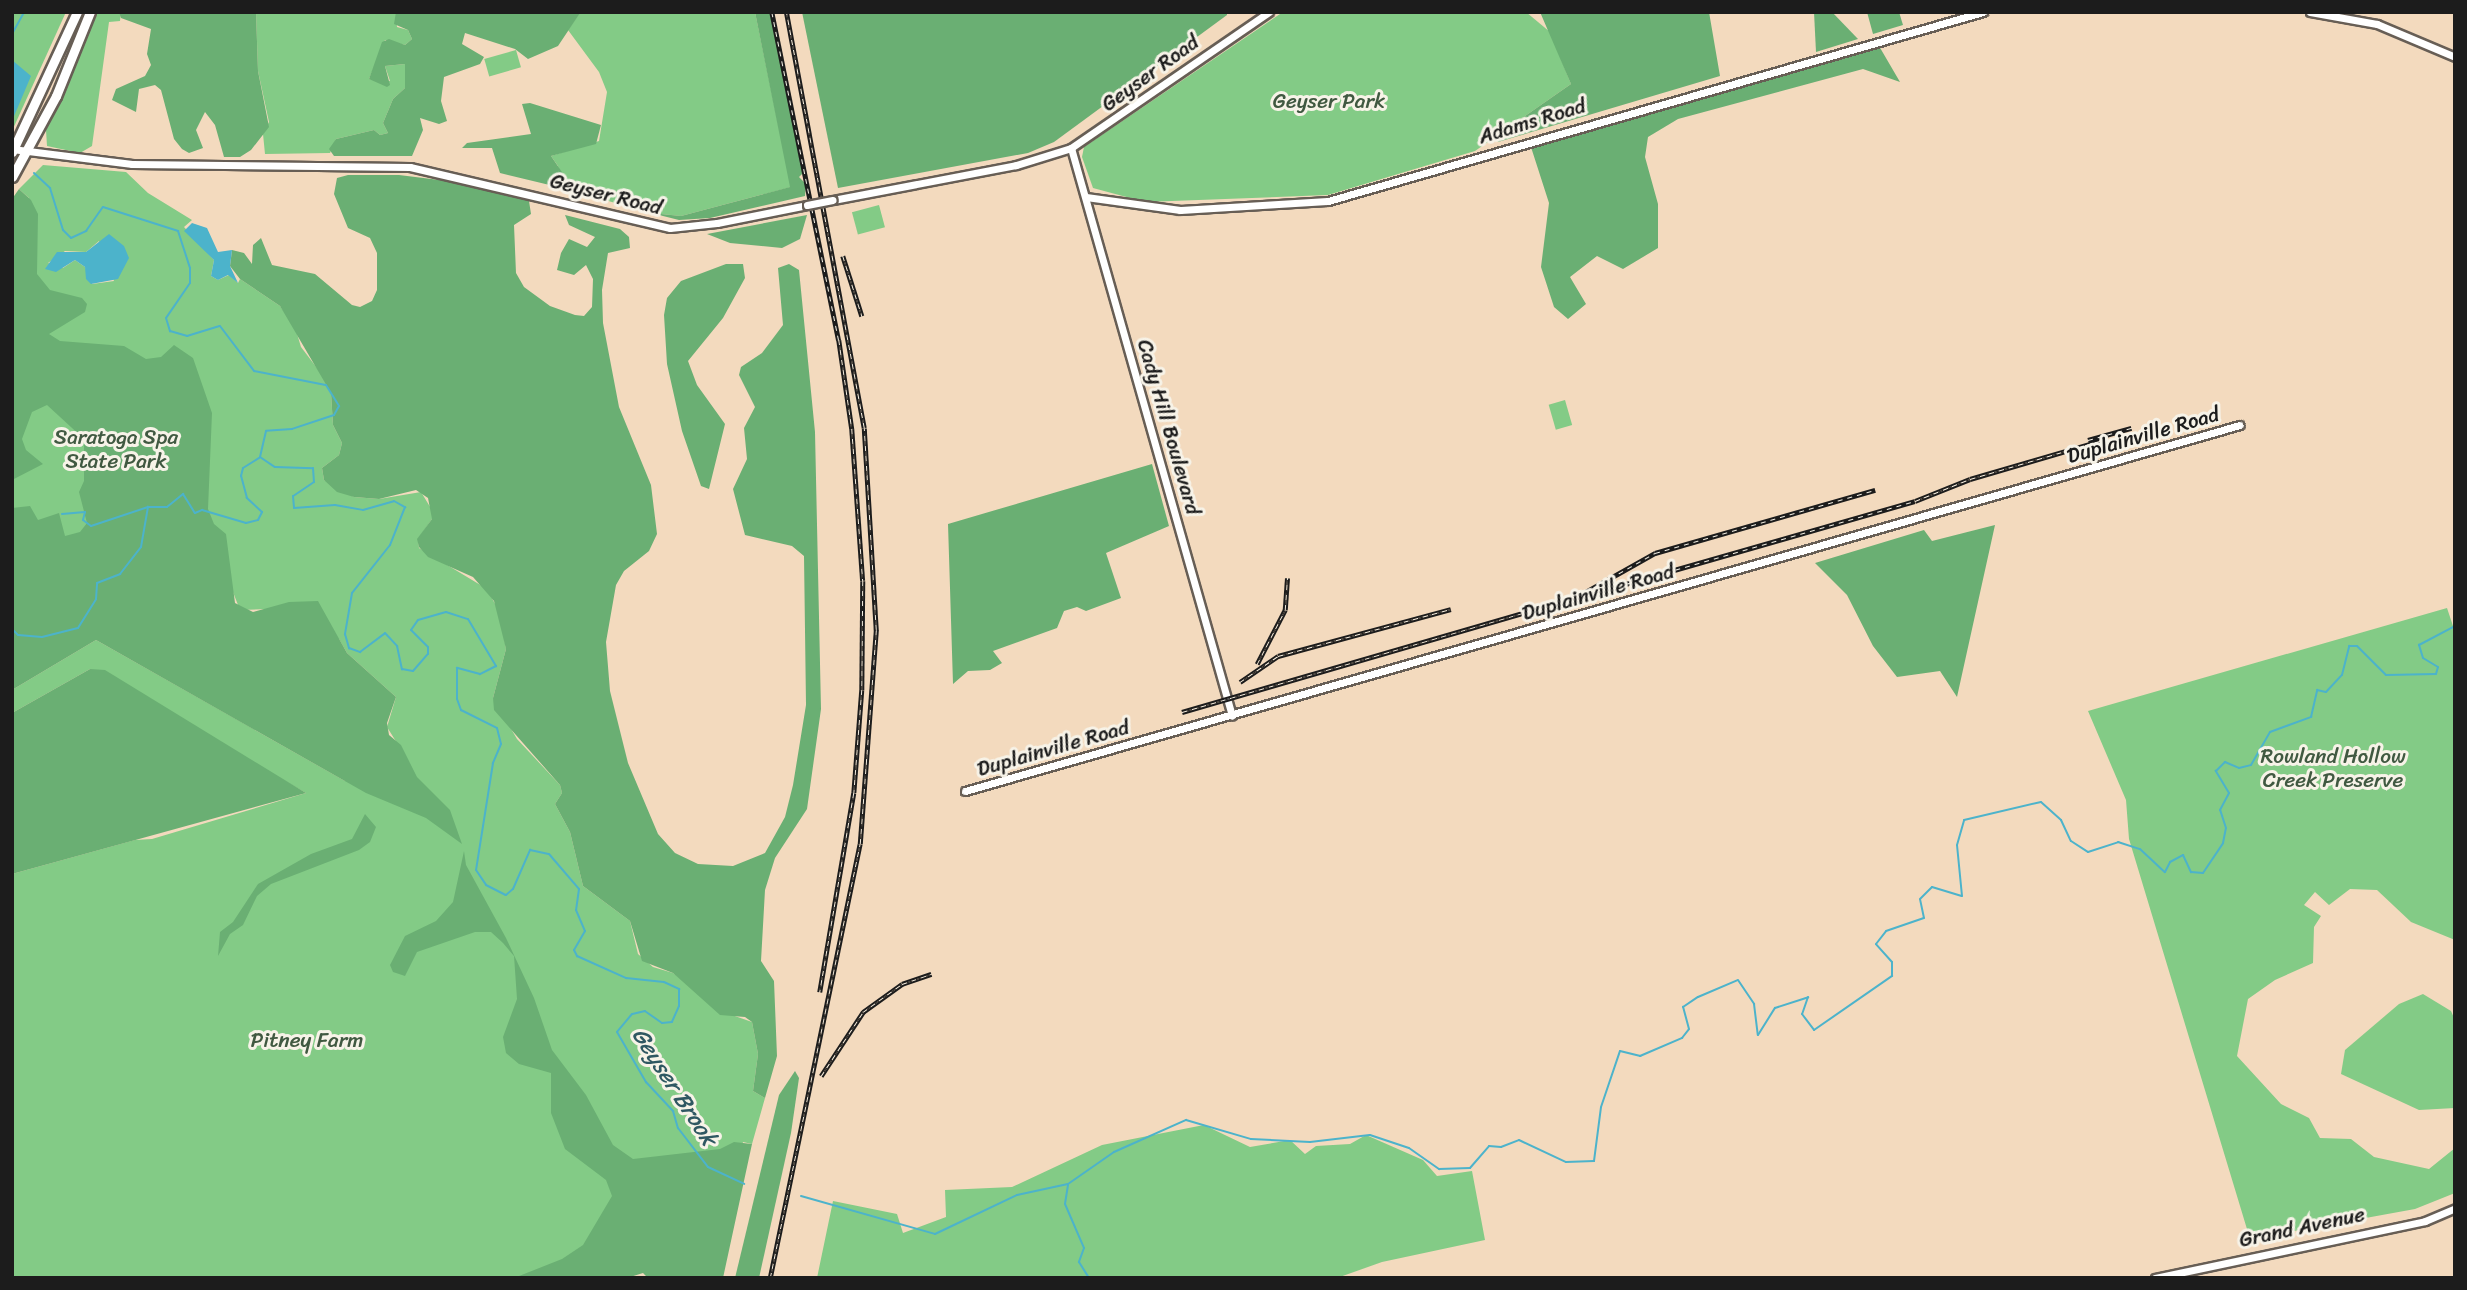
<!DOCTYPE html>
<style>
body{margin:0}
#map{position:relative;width:2467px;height:1290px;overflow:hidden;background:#f3dabe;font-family:Sriracha,sans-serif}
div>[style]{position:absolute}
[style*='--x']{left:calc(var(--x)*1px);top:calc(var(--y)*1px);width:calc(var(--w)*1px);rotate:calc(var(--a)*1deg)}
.green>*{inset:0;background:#83cb86;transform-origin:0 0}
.forest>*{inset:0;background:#6aaf73}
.water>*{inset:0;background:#4cb3cb}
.stream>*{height:2px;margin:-1px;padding:0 1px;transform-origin:1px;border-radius:1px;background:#4cb3cb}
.roads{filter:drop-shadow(2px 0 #675e55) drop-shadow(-2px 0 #675e55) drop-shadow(0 2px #675e55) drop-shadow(0 -2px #675e55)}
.secondary>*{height:7px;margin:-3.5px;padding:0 3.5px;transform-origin:3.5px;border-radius:3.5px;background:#fff}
.highway>*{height:9px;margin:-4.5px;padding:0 4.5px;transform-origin:4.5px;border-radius:4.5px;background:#fff}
.rail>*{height:4.5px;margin-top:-2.25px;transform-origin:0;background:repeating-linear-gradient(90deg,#f7f3e8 0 5px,#1c1c1c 0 10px);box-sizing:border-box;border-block:2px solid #1c1c1c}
.bridges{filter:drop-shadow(2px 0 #675e55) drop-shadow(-2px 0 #675e55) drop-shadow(0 2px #675e55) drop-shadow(0 -2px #675e55)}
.secondary-bridge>*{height:7px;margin:-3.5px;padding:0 3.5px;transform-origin:3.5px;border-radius:3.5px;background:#fff}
span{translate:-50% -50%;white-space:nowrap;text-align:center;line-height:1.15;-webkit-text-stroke:6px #f7f3e8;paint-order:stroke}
.street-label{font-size:21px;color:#1c1c1c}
.park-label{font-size:21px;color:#405941}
.water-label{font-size:23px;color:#2f5862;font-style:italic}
.frame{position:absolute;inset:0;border:14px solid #1c1c1c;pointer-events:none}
</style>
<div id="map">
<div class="green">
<i style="clip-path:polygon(12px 12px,66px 12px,12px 131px)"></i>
<i style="clip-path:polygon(97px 12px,121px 12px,120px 21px,109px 22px,92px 146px,80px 153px,47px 146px,46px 130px)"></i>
<i style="clip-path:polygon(256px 12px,396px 12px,397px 27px,408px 30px,412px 39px,405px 45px,385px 40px,369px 79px,390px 81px,385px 66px,405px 64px,405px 88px,393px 99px,383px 123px,388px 133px,380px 135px,374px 130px,336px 139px,330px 153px,265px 154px,263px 134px,269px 122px,258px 71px)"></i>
<i style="clip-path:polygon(580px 12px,755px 12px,791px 187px,681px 216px,651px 213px,562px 188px,558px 166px,551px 156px,599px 141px,607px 92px,599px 72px,568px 30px)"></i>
<i style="clip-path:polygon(1283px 12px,1526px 12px,1550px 32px,1571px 84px,1475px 151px,1328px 195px,1145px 202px,1093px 188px,1082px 157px,1084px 147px)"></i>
<i style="left:516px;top:50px;width:18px;height:33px;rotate:74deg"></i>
<i style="clip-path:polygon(evenodd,43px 165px,126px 172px,148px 193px,192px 220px,184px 227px,214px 260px,211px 276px,218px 280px,229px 275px,238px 283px,240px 279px,280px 306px,295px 327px,301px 347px,320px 372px,331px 393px,333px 425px,342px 443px,339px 455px,322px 468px,324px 480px,354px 497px,379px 499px,421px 492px,432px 510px,432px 519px,418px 539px,419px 548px,487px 589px,500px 613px,506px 649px,493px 698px,517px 739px,560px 785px,562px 793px,555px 804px,570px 832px,583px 886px,630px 921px,638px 954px,653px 967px,673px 973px,729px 1014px,752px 1022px,758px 1054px,753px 1091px,765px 1098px,752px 1144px,743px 1142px,724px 1221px,522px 1278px,12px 1278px,12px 874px,135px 840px,152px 839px,306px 793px,90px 669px,12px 713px,12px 690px,96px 640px,345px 781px,410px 764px,387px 727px,396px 697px,347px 653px,339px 639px,270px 609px,240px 610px,229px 582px,12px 589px,12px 223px,29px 198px,19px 189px,43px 165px,99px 241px,114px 281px,92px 284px,85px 267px,75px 260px,63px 268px,48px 263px,65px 251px,86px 252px,99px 241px)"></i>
<i style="left:879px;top:205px;width:23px;height:28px;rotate:75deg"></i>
<i style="left:1565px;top:400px;width:26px;height:17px;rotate:74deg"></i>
<i style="clip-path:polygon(2447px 608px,2455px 632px,2455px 940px,2411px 922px,2377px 890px,2350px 889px,2329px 905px,2315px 892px,2304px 905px,2321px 916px,2314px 927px,2313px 963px,2275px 980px,2248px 999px,2237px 1056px,2281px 1104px,2309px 1118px,2320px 1138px,2351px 1139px,2374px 1157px,2429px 1169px,2455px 1148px,2455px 1193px,2415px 1209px,2250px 1239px,2129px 839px,2126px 800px,2088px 711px)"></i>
<i style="clip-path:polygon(2423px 994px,2451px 1011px,2455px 1020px,2455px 1108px,2419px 1110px,2341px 1074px,2345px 1050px,2399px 1004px)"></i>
<i style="clip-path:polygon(1204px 1125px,1250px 1147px,1290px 1140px,1305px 1154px,1316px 1146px,1350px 1144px,1366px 1135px,1423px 1160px,1437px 1176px,1472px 1171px,1485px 1240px,1382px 1262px,1337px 1278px,817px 1278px,833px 1201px,897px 1214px,903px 1233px,946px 1217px,945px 1190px,1012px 1187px,1102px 1145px)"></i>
</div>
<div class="forest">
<i style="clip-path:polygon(119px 12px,256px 12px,258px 71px,269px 127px,251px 150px,240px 157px,224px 157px,215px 125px,205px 112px,196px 130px,203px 148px,189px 153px,182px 149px,174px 139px,161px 90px,155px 85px,139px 89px,136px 112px,112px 100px,116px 89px,145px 76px,151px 65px,147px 54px,151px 29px,121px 18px)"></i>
<i style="clip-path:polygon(396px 12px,580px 12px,580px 13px,558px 46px,528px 59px,515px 49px,465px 33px,462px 44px,484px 57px,480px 64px,444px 77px,441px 101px,447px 121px,439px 124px,420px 118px,423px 130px,412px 156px,334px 156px,329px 149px,336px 139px,374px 130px,380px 135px,388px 133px,383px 123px,393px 99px,405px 88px,405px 64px,385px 66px,390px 85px,387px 87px,369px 79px,382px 42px,389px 39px,405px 45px,412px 39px,408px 30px,394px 24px)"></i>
<i style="clip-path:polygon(755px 12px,770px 12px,805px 171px,799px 177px,806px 184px,805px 196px,710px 218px,679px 220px,651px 213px,681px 216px,790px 187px)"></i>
<i style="clip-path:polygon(802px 12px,1227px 12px,1227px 15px,1054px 142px,1028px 153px,838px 188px)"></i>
<i style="clip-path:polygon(1540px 12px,1709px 12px,1720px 76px,1498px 142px,1495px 137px,1571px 84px)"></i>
<i style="clip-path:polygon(1814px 12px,1832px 12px,1858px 39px,1816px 52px)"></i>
<i style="clip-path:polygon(1867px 12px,1899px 12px,1903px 25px,1873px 34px)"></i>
<i style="clip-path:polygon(1879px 46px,1900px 82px,1863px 69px,1678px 119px,1648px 137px,1645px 157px,1658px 204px,1658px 248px,1623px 269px,1597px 256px,1570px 277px,1586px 304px,1568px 319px,1554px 307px,1541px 267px,1549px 203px,1530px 144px)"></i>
<i style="clip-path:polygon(530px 103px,601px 125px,596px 144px,551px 156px,566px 178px,562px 188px,500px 173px,492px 148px,462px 148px,467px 143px,531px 134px,522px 104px)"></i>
<i style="clip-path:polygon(348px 175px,399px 175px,472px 184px,529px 201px,531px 214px,514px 225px,516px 273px,524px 287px,550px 306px,575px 315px,584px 316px,592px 307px,593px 279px,586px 265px,574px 275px,557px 270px,561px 253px,569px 239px,587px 247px,595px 237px,569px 225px,565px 215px,620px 229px,629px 237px,630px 248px,608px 253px,602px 290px,603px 323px,619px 407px,651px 485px,657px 534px,649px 551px,624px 571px,616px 585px,606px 642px,610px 691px,628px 763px,658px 834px,675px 853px,698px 864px,733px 866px,765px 853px,785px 817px,793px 785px,806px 705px,804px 556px,792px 546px,745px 535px,733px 489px,747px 459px,744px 428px,755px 407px,739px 375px,741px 367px,762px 353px,783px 325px,778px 268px,789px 264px,799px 270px,815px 432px,821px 709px,807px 809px,775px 858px,765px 890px,761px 961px,774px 981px,777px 1056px,765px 1098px,753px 1091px,758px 1054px,752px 1022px,745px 1017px,720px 1015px,673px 973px,642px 961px,630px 921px,583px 886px,570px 832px,555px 804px,562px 793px,560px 785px,494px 710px,493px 698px,506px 649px,494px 601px,473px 577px,428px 557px,419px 547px,417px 539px,432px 519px,428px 498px,416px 490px,379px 499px,354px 497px,337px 492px,324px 480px,322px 468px,339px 455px,342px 443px,333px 425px,331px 393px,280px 306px,240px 279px,230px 266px,232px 250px,244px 253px,252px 264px,253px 245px,261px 238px,272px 265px,315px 274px,352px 305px,360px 307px,372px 301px,377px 290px,377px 253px,370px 238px,348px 228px,334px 194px,337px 178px)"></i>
<i style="clip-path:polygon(19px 189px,31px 200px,38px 214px,37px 274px,50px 290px,82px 298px,87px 304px,85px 312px,49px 334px,60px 341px,124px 346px,146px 359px,161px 357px,174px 345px,193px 358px,212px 413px,208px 509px,214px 524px,226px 534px,235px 603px,253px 612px,289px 602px,318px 601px,347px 653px,396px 697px,387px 723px,389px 735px,401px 745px,417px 777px,450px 810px,462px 844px,426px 818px,366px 793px,96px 640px,12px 690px,12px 508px,30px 506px,38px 520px,59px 513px,65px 536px,80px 532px,87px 523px,79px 492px,84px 481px,84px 439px,47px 405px,32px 412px,22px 439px,26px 450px,43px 464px,12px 480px,12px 199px)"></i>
<i style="clip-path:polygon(807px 215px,800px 239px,782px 248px,730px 243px,707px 234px)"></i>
<i style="clip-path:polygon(726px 264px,743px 264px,745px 278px,723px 318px,688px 361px,697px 385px,725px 424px,709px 489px,701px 486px,682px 431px,667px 364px,664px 315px,667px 298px,681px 281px)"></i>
<i style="clip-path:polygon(1152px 464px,1169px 526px,1106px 553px,1121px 598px,1086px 611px,1077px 607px,1064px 611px,1057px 628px,993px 651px,1002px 663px,990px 670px,968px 671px,953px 684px,948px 524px)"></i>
<i style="clip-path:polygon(1995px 525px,1957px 697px,1940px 671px,1897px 677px,1873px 646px,1847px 595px,1815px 563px,1924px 530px,1932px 541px)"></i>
<i style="clip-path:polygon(90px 669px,105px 670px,306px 793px,12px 874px,12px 713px)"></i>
<i style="clip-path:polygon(365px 814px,376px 827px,370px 842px,359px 850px,271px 884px,257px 896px,243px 925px,230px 934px,218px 956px,220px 932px,233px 922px,258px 884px,311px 854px,352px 839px)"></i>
<i style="clip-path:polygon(464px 851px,466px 865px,506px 938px,534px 998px,552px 1050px,586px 1095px,613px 1145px,633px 1159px,720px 1149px,734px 1142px,752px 1144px,723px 1278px,648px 1278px,643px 1273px,627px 1278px,514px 1278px,562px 1259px,583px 1245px,612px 1196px,606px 1180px,565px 1149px,551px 1113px,551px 1073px,519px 1064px,506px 1053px,503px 1037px,517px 999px,514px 956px,503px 943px,491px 932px,475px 932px,417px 952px,405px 976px,393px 972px,390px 965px,405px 936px,436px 921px,453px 902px)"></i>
<i style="clip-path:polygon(795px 1071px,799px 1078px,791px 1133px,759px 1278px,735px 1278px,779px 1095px)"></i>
</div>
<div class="water">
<i style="clip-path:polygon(12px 60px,31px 76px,12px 121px)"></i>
<i style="clip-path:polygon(192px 223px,207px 228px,218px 252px,232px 250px,230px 266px,238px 283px,228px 275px,218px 280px,211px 276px,214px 260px,184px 231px)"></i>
<i style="clip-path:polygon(109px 234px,124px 246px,129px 258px,118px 279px,91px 284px,86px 279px,85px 267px,75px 260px,56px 272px,45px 269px,57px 252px,86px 252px)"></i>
</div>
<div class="stream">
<i style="--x:12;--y:34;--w:25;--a:-61"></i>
<i style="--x:34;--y:173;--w:22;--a:43"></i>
<i style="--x:50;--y:188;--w:44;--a:72.8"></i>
<i style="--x:63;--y:230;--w:11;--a:45"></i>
<i style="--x:71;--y:238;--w:17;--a:-25"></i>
<i style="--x:86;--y:231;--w:29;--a:-55"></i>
<i style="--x:103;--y:207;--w:79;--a:17.7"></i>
<i style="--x:178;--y:231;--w:39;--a:72"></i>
<i style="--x:190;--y:268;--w:15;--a:90"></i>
<i style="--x:190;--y:283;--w:42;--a:124.4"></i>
<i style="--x:166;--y:318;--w:14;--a:73"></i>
<i style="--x:170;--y:331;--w:18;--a:16"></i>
<i style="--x:187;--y:336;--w:34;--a:-17"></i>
<i style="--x:220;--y:326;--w:56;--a:52.9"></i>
<i style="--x:254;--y:371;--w:73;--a:11"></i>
<i style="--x:326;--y:385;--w:25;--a:58"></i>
<i style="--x:339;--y:406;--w:10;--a:119"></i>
<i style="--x:334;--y:415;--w:44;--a:161.6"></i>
<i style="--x:292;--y:429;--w:26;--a:176"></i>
<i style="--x:266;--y:431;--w:27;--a:103"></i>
<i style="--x:260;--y:457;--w:18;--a:34"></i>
<i style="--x:275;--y:467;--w:38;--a:2"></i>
<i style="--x:313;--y:468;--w:14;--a:86"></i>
<i style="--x:314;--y:482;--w:25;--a:146"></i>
<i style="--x:293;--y:496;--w:12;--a:85"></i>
<i style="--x:294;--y:508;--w:41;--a:-4.2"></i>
<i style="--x:335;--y:505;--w:28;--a:10"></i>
<i style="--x:363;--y:510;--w:32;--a:-16"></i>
<i style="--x:394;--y:501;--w:13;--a:29"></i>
<i style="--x:405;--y:507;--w:41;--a:111.5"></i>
<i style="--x:390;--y:545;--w:61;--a:128.4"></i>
<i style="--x:352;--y:593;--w:42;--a:99.7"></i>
<i style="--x:345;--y:634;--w:15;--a:74"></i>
<i style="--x:349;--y:648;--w:12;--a:20"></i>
<i style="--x:360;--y:652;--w:31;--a:-37"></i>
<i style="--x:385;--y:633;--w:18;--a:47"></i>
<i style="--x:397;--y:646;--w:24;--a:78"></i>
<i style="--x:402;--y:669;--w:11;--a:10"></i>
<i style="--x:413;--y:671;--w:23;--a:-49"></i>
<i style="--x:428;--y:654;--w:7;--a:-90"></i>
<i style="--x:428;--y:647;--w:24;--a:-135"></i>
<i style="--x:411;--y:630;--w:12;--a:-55"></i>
<i style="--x:418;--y:620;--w:29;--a:-16"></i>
<i style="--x:446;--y:612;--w:23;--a:18"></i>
<i style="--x:468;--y:619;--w:55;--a:59.2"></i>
<i style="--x:496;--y:666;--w:18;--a:153"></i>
<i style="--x:480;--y:674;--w:24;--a:-165"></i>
<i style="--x:457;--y:668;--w:31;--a:90"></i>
<i style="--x:457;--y:699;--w:12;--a:70"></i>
<i style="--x:461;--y:710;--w:40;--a:26.6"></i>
<i style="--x:497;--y:728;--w:16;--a:76"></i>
<i style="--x:501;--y:744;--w:21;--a:113"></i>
<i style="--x:493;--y:763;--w:108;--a:99"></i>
<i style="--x:476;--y:870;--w:18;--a:56"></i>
<i style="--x:486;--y:885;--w:22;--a:27"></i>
<i style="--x:506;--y:895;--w:9;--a:-41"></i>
<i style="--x:513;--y:889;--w:43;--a:-66.4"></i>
<i style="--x:530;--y:850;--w:19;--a:12"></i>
<i style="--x:549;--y:854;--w:46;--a:49.4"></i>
<i style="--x:579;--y:889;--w:21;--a:98"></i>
<i style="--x:576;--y:910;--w:23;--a:67"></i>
<i style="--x:585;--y:931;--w:22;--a:120"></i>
<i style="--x:574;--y:950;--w:7;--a:63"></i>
<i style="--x:577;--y:956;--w:54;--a:24.2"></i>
<i style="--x:626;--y:978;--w:38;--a:6"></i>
<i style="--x:664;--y:982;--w:17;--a:25"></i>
<i style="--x:679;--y:989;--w:17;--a:90"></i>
<i style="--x:679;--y:1006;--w:17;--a:114"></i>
<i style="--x:672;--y:1022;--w:10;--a:174"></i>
<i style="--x:662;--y:1023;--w:21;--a:-145"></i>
<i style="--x:645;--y:1011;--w:13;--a:167"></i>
<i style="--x:632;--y:1014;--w:23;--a:130"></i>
<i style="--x:617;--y:1032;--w:58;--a:59.9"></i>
<i style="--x:646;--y:1082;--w:40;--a:47"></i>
<i style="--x:673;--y:1111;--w:18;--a:74"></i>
<i style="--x:678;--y:1128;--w:49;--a:52.4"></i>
<i style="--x:708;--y:1167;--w:40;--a:25"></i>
<i style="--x:62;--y:514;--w:23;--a:-5"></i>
<i style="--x:85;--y:512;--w:8;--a:104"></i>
<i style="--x:83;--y:520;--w:10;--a:37"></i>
<i style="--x:91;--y:526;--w:60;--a:-18.4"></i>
<i style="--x:12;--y:629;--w:8;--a:45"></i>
<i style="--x:18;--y:635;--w:24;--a:5"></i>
<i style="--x:42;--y:637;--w:37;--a:-14"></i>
<i style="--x:78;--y:628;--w:34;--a:-58"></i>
<i style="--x:96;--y:599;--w:16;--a:-86"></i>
<i style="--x:97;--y:583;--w:25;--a:-21"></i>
<i style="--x:120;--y:574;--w:34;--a:-52"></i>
<i style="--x:141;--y:547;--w:41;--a:-80.1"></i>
<i style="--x:148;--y:507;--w:19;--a:0"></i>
<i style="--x:167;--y:507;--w:21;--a:-39"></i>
<i style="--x:183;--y:494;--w:22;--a:58"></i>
<i style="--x:195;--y:513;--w:8;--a:-23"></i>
<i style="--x:202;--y:510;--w:46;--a:16.5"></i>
<i style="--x:246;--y:523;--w:12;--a:-14"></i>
<i style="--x:258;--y:520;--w:9;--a:-63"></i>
<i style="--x:262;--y:512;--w:21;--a:-137"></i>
<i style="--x:247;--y:498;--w:23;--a:-105"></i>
<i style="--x:241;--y:476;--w:8;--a:-76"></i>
<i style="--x:243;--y:468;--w:19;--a:-32"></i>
<i style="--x:1068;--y:1185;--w:19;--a:99"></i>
<i style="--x:1065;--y:1204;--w:48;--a:66.6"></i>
<i style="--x:1084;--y:1248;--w:15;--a:110"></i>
<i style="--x:1079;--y:1262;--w:19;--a:58"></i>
<i style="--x:801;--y:1196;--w:139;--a:15.8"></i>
<i style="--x:935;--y:1234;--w:91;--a:-25.4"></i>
<i style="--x:1017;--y:1195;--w:52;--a:-12.2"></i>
<i style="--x:1068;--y:1184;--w:56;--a:-34.8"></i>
<i style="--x:1114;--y:1152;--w:79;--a:-24"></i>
<i style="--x:1186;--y:1120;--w:68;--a:16.3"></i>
<i style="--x:1251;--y:1139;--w:59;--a:2.9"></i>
<i style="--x:1310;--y:1142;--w:60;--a:-6.7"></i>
<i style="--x:1370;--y:1135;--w:41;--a:18.4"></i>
<i style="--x:1409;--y:1148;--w:37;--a:35"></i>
<i style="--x:1439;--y:1169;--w:31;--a:-2"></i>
<i style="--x:1470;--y:1168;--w:29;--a:-49"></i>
<i style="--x:1489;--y:1146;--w:12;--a:5"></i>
<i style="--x:1501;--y:1147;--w:19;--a:-21"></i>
<i style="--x:1519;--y:1140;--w:52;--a:25.1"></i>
<i style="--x:1566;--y:1162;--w:28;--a:-2"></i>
<i style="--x:1594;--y:1161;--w:54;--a:-82.6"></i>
<i style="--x:1601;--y:1107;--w:59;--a:-71.3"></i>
<i style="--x:1620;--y:1051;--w:21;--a:14"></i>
<i style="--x:1640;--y:1056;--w:46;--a:-23.2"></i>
<i style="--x:1682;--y:1038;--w:11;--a:-52"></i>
<i style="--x:1689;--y:1029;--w:23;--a:-105"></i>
<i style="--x:1683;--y:1007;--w:18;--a:-34"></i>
<i style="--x:1698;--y:997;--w:43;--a:-23"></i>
<i style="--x:1738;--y:980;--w:29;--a:56"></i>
<i style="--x:1754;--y:1004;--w:31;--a:83"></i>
<i style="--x:1758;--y:1035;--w:32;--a:-58"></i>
<i style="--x:1775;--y:1008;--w:35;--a:-18"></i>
<i style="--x:1808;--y:997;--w:18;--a:109"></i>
<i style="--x:1802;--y:1014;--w:20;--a:53"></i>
<i style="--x:1814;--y:1030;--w:95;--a:-34.7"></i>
<i style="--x:1892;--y:976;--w:14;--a:-90"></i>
<i style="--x:1892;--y:962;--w:24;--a:-132"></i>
<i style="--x:1876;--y:944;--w:16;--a:-52"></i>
<i style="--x:1886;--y:931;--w:40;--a:-18.9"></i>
<i style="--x:1924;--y:918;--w:19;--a:-102"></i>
<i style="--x:1920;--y:899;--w:17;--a:-45"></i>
<i style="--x:1932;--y:887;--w:31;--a:17"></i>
<i style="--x:1962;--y:896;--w:51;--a:-95.6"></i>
<i style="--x:1957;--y:845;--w:26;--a:-74"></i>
<i style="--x:1964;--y:820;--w:79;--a:-13.2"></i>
<i style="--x:2041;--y:802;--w:27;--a:42"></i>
<i style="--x:2061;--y:820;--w:23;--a:65"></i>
<i style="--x:2071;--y:841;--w:20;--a:33"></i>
<i style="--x:2088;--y:852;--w:32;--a:-18"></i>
<i style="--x:2118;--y:842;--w:23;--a:18"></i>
<i style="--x:2140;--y:849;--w:34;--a:43"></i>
<i style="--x:2165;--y:872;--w:11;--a:-63"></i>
<i style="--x:2170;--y:862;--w:15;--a:-28"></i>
<i style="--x:2183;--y:855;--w:19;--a:65"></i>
<i style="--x:2191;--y:872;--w:12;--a:5"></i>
<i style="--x:2203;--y:873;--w:36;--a:-56"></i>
<i style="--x:2223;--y:843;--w:15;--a:-79"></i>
<i style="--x:2226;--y:828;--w:19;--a:-108"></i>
<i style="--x:2220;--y:810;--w:19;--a:-62"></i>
<i style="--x:2229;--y:793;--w:26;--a:-121"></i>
<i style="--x:2216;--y:771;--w:13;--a:-45"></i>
<i style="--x:2225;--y:762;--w:15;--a:23"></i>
<i style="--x:2239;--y:768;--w:12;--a:-14"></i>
<i style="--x:2251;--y:765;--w:38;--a:-60"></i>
<i style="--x:2270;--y:732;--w:44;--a:-20.1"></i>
<i style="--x:2311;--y:717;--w:28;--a:-77"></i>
<i style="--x:2317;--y:690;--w:9;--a:13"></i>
<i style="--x:2326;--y:692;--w:23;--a:-47"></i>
<i style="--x:2342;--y:675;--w:30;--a:-76"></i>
<i style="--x:2349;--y:646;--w:8;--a:0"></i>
<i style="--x:2357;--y:646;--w:41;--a:45"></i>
<i style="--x:2386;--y:675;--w:50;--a:-1.1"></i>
<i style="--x:2436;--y:674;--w:7;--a:-74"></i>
<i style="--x:2438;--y:667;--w:17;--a:-149"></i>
<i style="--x:2423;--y:658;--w:14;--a:-107"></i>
<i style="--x:2419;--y:645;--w:41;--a:-27.8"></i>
</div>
<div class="roads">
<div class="secondary">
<i style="--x:2310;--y:12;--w:68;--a:10.2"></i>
<i style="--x:2377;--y:24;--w:85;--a:22.9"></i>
<i style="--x:1071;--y:148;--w:590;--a:74.17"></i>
<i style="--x:12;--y:149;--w:121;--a:7.1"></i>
<i style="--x:132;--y:164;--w:278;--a:0.6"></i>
<i style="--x:410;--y:167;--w:267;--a:13.2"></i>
<i style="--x:670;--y:228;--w:47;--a:-6.1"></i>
<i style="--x:717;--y:223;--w:92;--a:-11.3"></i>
<i style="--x:1086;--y:197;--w:95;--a:7.9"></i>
<i style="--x:1180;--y:210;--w:148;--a:-3.5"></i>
<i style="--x:1328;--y:201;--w:682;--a:-16.1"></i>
<i style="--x:833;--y:200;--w:186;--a:-10.8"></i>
<i style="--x:1016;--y:165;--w:58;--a:-17.2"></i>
<i style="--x:1071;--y:148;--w:240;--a:-34.5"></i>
<i style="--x:965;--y:791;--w:1326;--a:-16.02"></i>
<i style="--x:2155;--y:1278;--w:276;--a:-11.9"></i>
<i style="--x:2425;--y:1221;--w:33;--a:-23"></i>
</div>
<div class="highway">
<i style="--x:12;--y:152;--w:154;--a:-65.1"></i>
<i style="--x:12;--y:177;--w:92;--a:-61.5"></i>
<i style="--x:56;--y:96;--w:91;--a:-68"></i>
</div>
</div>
<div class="rail">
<i style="--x:772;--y:12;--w:335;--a:78.5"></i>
<i style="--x:839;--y:340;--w:90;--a:81.7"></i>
<i style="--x:852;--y:429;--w:152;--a:85.9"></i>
<i style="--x:863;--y:581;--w:109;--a:90.5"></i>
<i style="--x:862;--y:690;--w:103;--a:94.4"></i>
<i style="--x:854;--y:793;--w:202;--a:99.7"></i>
<i style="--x:843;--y:256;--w:63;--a:72.4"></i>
<i style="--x:2088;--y:440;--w:45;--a:-15.6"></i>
<i style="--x:1608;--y:589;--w:319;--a:-16"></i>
<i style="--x:1915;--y:501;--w:59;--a:-21.8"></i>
<i style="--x:1970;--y:479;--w:135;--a:-16.3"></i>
<i style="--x:1257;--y:664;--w:61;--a:-62.6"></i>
<i style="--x:1285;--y:610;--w:32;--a:-86"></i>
<i style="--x:1240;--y:682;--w:46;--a:-34.4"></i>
<i style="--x:1278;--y:656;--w:179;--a:-15.2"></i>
<i style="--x:1182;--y:712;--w:409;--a:-16.2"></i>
<i style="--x:1575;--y:598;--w:92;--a:-29.4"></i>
<i style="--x:1655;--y:553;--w:229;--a:-16"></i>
<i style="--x:821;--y:1076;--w:77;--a:-56.7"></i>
<i style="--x:863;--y:1012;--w:48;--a:-35.7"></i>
<i style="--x:902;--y:984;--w:31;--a:-19"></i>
<i style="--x:770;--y:1278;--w:443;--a:-78.3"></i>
<i style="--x:860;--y:844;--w:215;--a:-85.7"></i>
<i style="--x:876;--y:630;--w:202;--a:-93.4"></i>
<i style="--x:864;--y:428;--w:423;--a:-100.6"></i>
</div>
<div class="bridges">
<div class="secondary-bridge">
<i style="--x:807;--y:205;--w:26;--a:-11"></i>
</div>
</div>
<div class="street-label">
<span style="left:1150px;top:73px;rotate:-36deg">Geyser Road</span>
<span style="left:1532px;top:121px;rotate:-17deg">Adams Road</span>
<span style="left:606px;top:194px;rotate:14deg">Geyser Road</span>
<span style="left:1169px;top:427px;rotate:74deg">Cady Hill Boulevard</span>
<span style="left:2143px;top:435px;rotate:-16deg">Duplainville Road</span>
<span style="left:1598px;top:592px;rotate:-16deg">Duplainville Road</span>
<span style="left:1053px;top:748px;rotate:-16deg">Duplainville Road</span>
<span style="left:2302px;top:1227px;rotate:-12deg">Grand Avenue</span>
</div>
<div class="park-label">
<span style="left:1329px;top:101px">Geyser Park</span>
<span style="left:116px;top:449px">Saratoga Spa<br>State Park</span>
<span style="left:2333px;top:768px">Rowland Hollow<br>Creek Preserve</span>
<span style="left:307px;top:1040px">Pitney Farm</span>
</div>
<div class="water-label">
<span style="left:674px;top:1087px;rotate:57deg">Geyser Brook</span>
</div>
<div class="frame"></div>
</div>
